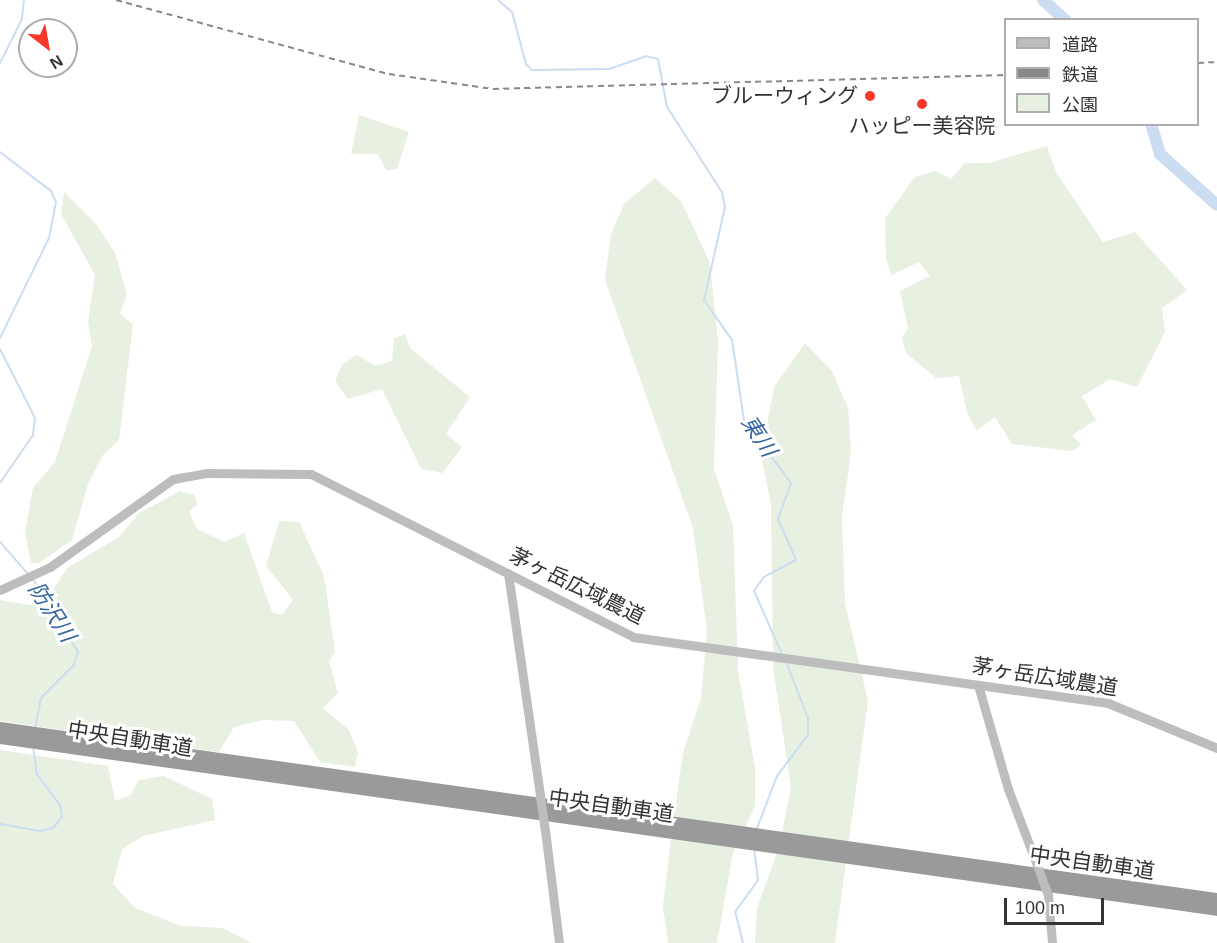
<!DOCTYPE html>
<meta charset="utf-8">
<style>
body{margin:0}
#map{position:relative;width:1217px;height:943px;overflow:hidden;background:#fff;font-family:Arial,"Noto Sans JP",sans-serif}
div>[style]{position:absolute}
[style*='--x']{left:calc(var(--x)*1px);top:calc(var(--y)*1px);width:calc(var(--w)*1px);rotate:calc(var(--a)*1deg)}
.green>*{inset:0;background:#e7f0e1}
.stream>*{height:2px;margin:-1px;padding:0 1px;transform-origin:1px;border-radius:1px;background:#ccddf1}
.river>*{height:12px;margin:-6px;padding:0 6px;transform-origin:6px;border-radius:6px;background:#ccddf1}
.secondary>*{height:9px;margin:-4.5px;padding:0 4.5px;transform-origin:4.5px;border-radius:4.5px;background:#bdbdbd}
.highway>*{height:12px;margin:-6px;padding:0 6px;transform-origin:6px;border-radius:6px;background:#9a9a9a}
.rail>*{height:2px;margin-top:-1px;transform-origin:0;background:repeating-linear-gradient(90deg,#888 0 6px,transparent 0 10.5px)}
.secondary-bridge>*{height:9px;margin:-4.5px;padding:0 4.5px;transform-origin:4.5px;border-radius:4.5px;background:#bdbdbd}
.dots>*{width:16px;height:16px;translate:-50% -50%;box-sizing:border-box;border:3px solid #fff;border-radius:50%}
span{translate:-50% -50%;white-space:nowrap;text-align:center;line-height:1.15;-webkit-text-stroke:6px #fff;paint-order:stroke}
.poi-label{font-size:21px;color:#333}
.right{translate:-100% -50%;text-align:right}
.street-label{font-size:21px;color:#333}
.water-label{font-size:22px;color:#3667a0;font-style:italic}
.legend{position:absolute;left:1004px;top:18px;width:195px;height:108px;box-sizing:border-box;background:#fff;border:2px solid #adadad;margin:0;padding:8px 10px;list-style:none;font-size:18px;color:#333}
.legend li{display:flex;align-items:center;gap:12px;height:30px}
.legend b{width:30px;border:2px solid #adadad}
.north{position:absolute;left:18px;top:18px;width:60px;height:60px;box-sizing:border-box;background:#fff;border:2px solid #adadad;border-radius:50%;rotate:149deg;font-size:16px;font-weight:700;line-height:24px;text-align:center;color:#333}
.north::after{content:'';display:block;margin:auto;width:21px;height:27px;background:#f73828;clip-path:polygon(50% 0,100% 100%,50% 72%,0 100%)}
.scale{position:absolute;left:1004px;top:898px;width:100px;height:27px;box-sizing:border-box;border:3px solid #333;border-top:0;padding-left:8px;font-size:18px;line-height:21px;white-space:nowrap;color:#333;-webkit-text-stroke:4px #fff;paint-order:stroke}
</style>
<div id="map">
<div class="green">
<i style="clip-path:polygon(359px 115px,409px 132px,397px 169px,386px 170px,378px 154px,351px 154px)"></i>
<i style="clip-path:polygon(1047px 146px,1056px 172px,1103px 242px,1135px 232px,1187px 290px,1162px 308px,1165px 332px,1137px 387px,1110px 379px,1082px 396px,1096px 420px,1072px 435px,1081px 445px,1072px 451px,1012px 444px,995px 417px,977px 431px,967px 413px,959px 376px,936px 378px,906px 353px,902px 338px,908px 328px,900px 291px,930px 276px,919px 262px,892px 275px,886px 259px,885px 218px,915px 177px,935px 171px,951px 179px,965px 163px,989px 163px)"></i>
<i style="clip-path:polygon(655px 178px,681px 201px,710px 263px,718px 343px,714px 469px,733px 525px,738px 670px,755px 768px,755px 806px,733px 853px,717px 943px,668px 943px,663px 906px,672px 829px,683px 753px,701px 698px,707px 631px,693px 528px,605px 280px,611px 234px,624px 204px)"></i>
<i style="clip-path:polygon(64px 192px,97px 225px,115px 253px,127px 294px,120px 313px,133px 325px,119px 440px,103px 455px,88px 484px,72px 540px,39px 563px,31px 563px,25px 532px,33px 488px,55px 462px,92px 346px,88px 322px,95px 275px,61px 214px)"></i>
<i style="clip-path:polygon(405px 334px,411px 349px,470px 397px,446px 434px,462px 447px,443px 473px,421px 469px,382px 389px,348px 399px,335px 381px,342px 365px,357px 355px,375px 366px,392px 361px,394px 339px)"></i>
<i style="clip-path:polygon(805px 343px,832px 371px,848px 408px,851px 452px,842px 517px,845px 603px,868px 701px,835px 943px,755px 943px,757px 908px,779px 847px,791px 787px,773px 668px,771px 504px,761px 456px,774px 387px)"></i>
<i style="clip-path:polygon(180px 491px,194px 495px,198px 504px,189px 512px,197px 529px,224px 542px,244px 533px,272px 612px,282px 615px,293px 600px,266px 566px,279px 521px,299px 522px,324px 576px,335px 652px,329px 661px,338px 693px,323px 708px,349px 730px,358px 752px,355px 767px,320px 762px,294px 721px,264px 720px,234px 727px,219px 752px,0 721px,0 600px,42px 607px,67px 568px,119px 537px,139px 513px)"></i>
<i style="clip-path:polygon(0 750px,108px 766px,115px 801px,131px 795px,138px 780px,164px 776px,212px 799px,215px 820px,143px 836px,122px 849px,113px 884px,135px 908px,181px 926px,223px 928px,251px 943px,0 943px)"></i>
</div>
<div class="stream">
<i style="--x:498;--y:0;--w:18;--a:41"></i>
<i style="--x:512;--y:12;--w:54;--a:74.9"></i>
<i style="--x:526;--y:64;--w:8;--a:45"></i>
<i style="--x:532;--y:70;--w:77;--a:-0.7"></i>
<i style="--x:609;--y:69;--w:39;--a:-19"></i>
<i style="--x:646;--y:56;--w:12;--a:14"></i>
<i style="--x:658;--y:59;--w:49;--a:79.4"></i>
<i style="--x:667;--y:107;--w:101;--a:57.1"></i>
<i style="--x:722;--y:192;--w:15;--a:79"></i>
<i style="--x:725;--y:207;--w:95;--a:102.7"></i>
<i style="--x:704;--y:300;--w:49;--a:55"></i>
<i style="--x:732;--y:340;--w:81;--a:81.5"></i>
<i style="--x:744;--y:420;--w:79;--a:53.3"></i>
<i style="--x:791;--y:483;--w:38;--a:110"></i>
<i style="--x:778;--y:519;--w:45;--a:66.3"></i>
<i style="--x:796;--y:560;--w:36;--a:152"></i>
<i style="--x:764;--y:577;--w:17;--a:126"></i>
<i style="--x:754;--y:591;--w:69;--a:66"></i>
<i style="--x:0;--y:63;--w:49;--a:-63.4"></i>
<i style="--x:22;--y:19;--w:19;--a:-84"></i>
<i style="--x:0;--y:152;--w:64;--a:37.4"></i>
<i style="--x:51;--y:191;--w:12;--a:66"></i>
<i style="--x:56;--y:202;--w:37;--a:101"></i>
<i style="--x:49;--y:238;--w:111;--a:116.1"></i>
<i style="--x:0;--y:349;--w:77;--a:63.1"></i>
<i style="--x:35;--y:418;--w:17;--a:97"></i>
<i style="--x:33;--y:435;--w:58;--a:124.5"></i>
<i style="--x:0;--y:542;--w:43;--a:48.8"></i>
<i style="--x:32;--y:578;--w:87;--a:58.1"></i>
<i style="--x:78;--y:652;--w:14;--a:107"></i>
<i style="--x:74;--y:665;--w:47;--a:135"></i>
<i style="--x:41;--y:698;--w:33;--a:101"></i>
<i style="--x:0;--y:824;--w:41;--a:9.9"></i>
<i style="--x:40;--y:831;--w:13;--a:-13"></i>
<i style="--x:53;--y:828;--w:14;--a:-51"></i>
<i style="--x:62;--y:817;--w:12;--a:-99"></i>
<i style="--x:60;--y:805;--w:38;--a:-127"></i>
<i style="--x:37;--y:775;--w:28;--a:-98"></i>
<i style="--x:756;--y:831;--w:59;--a:-69.1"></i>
<i style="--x:777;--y:776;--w:51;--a:-52.9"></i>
<i style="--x:808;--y:735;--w:17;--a:-90"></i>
<i style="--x:808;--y:718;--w:60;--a:-111.4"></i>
<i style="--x:743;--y:943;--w:32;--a:-104"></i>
<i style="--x:735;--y:912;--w:39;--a:-54"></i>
<i style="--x:758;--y:880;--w:31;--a:-97"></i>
</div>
<div class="river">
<i style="--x:1043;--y:0;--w:30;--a:42"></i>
<i style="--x:1151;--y:124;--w:31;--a:73"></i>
<i style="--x:1160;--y:154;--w:76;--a:41.8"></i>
</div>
<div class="secondary">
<i style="--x:508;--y:573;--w:225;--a:81.8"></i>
<i style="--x:0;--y:590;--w:55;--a:-24.7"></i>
<i style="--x:50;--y:567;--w:151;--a:-35.6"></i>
<i style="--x:173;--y:479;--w:35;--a:-10"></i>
<i style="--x:207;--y:473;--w:104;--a:0.6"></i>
<i style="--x:311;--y:474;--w:361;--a:26.8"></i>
<i style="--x:633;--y:637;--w:480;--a:7.9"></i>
<i style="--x:1108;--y:703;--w:118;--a:22.4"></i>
<i style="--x:978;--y:685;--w:108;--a:73.9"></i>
<i style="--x:1008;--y:789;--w:81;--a:69.1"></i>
<i style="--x:545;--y:830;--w:114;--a:82.9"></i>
<i style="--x:1048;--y:895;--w:48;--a:85.2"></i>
</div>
<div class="highway">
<i style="--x:0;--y:728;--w:1229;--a:8"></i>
<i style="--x:0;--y:738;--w:1229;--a:8.04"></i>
</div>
<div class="rail">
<i style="--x:116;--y:0;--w:283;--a:15.2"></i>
<i style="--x:389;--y:74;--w:105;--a:8.2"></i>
<i style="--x:493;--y:89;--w:513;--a:-1.56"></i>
<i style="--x:1198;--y:63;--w:19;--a:-3"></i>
</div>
<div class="secondary-bridge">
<i style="--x:540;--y:796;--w:34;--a:82"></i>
<i style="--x:1037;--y:865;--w:32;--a:70"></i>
</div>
<div class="dots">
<i style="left:870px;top:96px;background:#f73828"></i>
<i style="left:922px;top:104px;background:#f73828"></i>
</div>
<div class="poi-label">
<span class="right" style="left:858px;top:96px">ブルーウィング</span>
<span style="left:922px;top:126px">ハッピー美容院</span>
</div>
<div class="street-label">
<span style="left:577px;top:586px;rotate:26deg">茅ヶ岳広域農道</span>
<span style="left:1045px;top:677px;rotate:9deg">茅ヶ岳広域農道</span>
<span style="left:130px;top:739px;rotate:9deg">中央自動車道</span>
<span style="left:611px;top:806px;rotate:8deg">中央自動車道</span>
<span style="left:1092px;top:863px;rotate:8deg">中央自動車道</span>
</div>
<div class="water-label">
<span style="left:759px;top:436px;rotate:57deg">東川</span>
<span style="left:52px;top:612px;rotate:57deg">防沢川</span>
</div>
<ul class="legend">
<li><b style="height:8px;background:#bdbdbd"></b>道路</li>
<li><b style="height:8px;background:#888"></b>鉄道</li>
<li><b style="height:16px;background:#e7f0e1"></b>公園</li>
</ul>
<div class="north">N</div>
<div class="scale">100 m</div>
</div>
